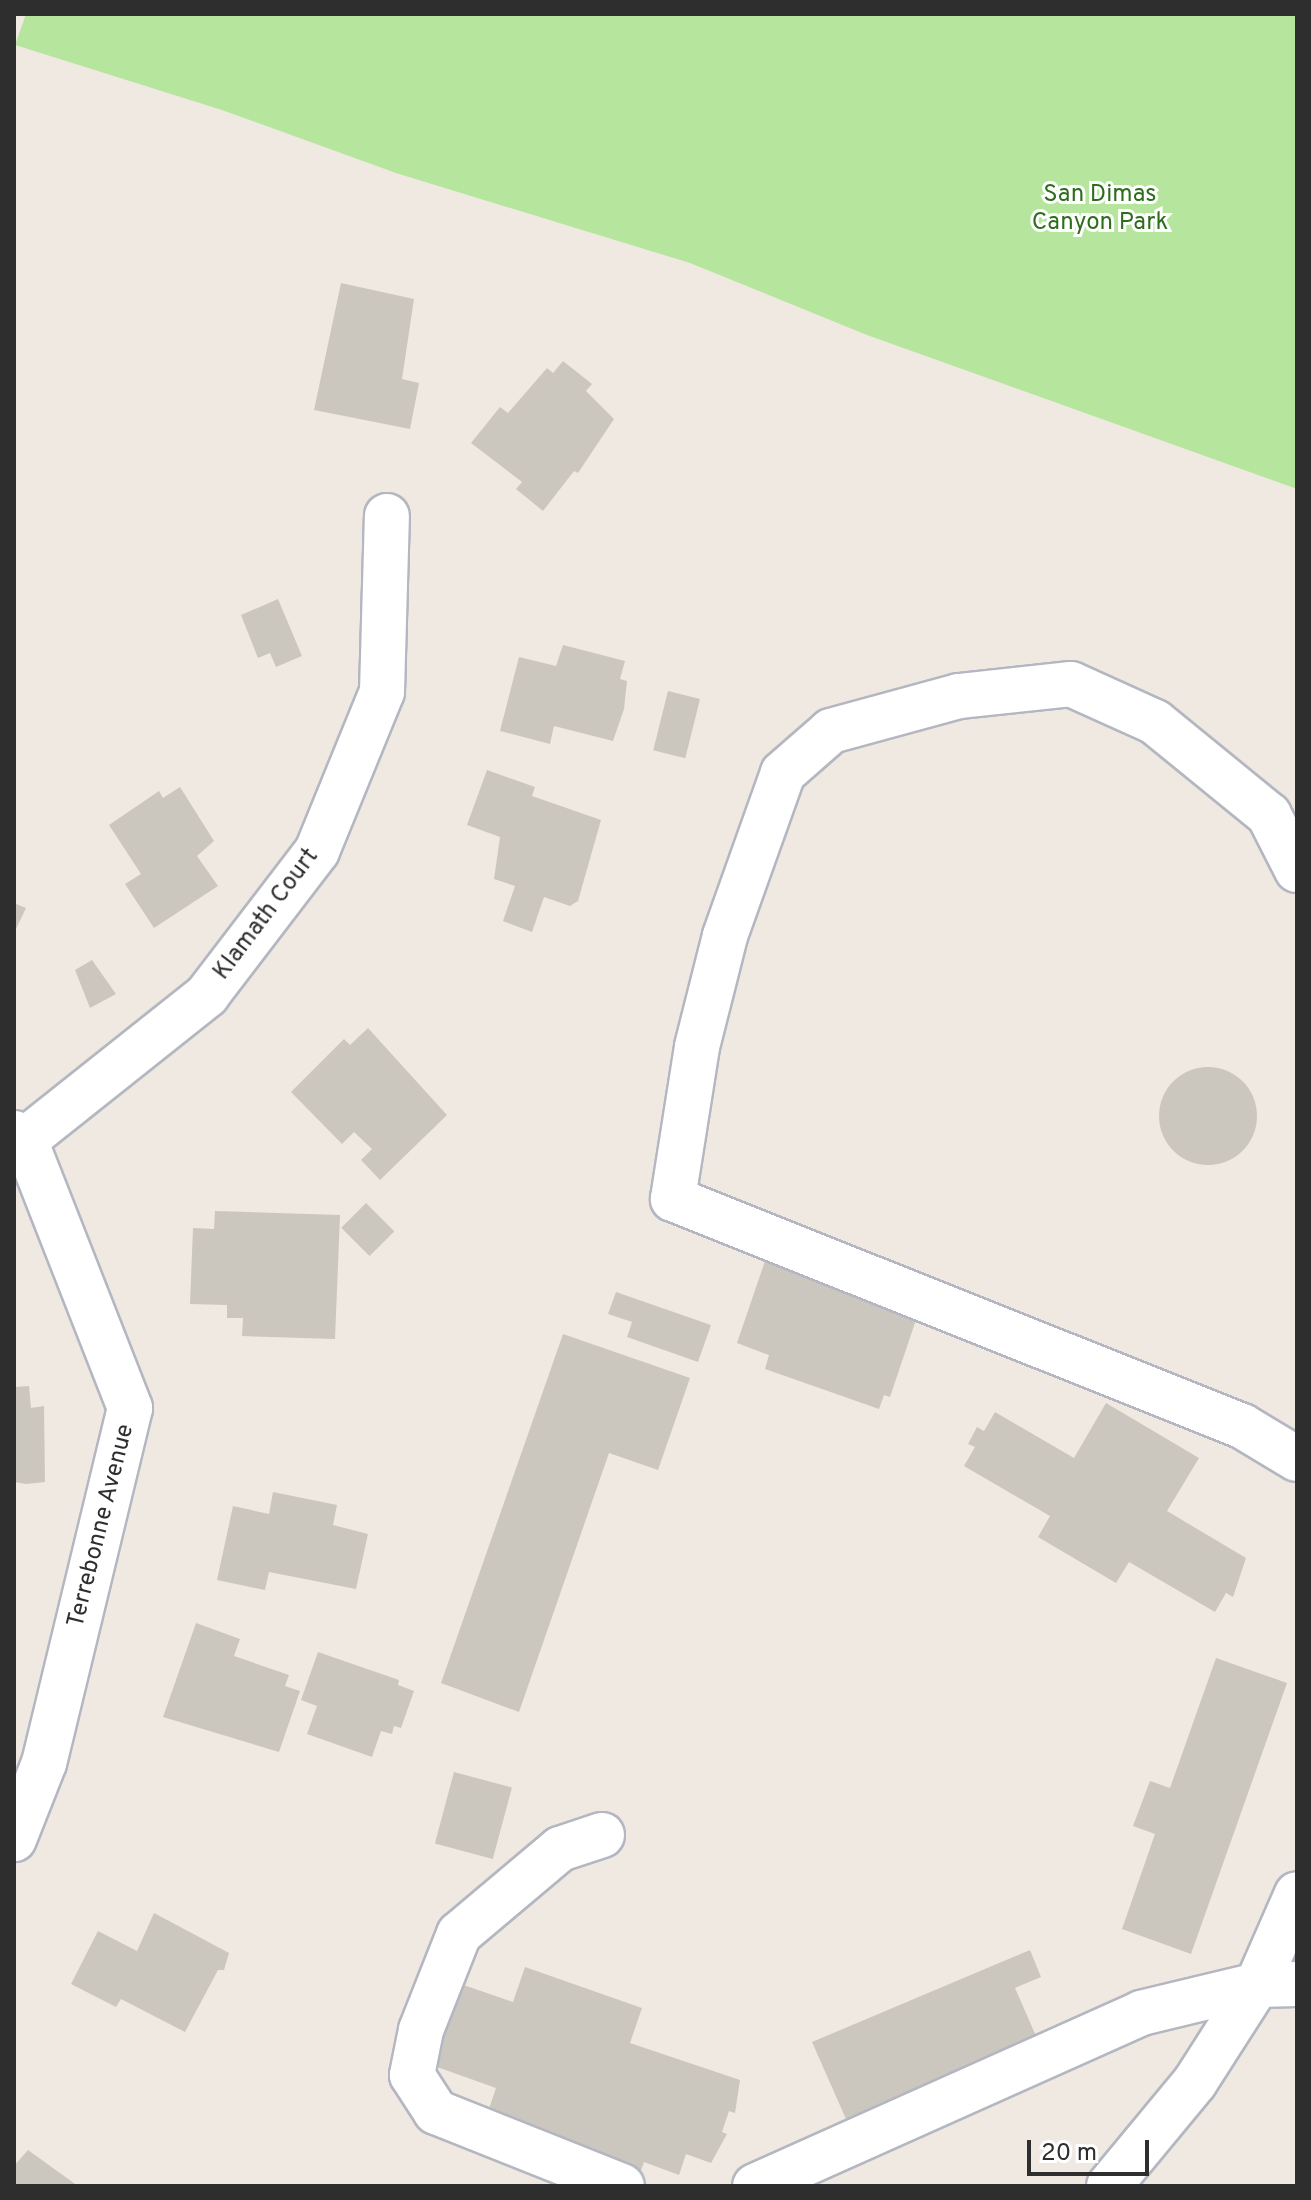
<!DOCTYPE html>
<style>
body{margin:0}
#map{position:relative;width:1311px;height:2200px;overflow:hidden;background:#efe9e1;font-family:Overpass,sans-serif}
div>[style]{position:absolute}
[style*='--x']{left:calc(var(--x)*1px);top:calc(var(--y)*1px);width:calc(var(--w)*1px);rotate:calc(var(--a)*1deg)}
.green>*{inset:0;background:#b6e59e}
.building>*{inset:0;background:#cbc7bf;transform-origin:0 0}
.round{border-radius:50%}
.roads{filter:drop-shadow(2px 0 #b4b7c1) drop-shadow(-2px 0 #b4b7c1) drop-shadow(0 2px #b4b7c1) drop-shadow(0 -2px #b4b7c1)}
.minor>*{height:44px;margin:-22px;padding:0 22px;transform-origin:22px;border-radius:22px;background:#fff}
span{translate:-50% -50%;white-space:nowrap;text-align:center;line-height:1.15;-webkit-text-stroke:6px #fff;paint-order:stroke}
.park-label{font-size:24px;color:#2c6e1b}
.street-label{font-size:24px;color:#2e2e2e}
.frame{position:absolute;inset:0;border:16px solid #2e2e2e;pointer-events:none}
.scale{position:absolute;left:1027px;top:2140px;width:122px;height:36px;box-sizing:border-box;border:4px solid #2e2e2e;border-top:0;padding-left:10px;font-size:24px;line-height:28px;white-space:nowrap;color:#2e2e2e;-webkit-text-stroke:6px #fff;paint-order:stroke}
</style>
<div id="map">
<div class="green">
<i style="clip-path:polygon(26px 14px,1297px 14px,1297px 489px,867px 335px,690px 263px,396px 173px,222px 110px,15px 45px)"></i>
</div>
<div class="building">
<i style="clip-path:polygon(341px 283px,414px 299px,402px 379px,419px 383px,410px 429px,314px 410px)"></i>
<i style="clip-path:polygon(563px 361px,592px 384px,586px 391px,614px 419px,578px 473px,574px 471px,543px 511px,516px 489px,522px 482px,471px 443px,500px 407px,508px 413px,547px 368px,553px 373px)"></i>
<i style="clip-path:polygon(278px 599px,302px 656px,276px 667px,270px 653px,258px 658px,241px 615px)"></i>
<i style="clip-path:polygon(563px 645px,625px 661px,620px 679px,627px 681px,624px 709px,613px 741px,554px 726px,550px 744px,500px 731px,519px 657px,556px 666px)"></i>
<i style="left:668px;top:691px;width:33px;height:61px;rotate:14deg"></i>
<i style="clip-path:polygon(487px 770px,535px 787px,532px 796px,601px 820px,578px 901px,570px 906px,544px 897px,532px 932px,503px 921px,515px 886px,494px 879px,500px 837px,467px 825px)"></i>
<i style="clip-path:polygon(180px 787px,214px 841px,197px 856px,218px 886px,154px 928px,125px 884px,141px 874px,109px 825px,159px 791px,163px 798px)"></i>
<i style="clip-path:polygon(14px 903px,26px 908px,14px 933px)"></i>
<i style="clip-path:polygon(92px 960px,116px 994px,90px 1008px,75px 970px)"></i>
<i style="clip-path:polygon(368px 1028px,447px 1115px,380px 1180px,361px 1160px,372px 1149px,354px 1132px,342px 1144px,291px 1092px,344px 1039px,350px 1045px)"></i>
<i class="round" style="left:1159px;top:1067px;width:98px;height:98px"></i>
<i style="left:366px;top:1203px;width:40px;height:35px;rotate:45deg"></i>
<i style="clip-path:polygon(215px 1211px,340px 1215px,335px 1339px,242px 1336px,243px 1318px,227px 1318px,227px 1305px,190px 1304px,193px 1228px,214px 1229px)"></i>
<i style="clip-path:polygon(765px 1261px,918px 1314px,890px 1397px,884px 1395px,879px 1409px,765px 1369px,769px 1355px,737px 1343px)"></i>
<i style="clip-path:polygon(616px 1292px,711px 1325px,698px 1362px,627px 1337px,632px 1322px,608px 1314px)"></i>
<i style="clip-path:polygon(563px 1334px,690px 1378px,658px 1470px,609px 1453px,519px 1712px,441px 1683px)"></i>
<i style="clip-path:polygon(29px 1386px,31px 1408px,44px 1406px,45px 1482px,26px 1484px,14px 1482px,14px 1387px)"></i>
<i style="clip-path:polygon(1106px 1403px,1199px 1458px,1167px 1511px,1246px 1558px,1233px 1597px,1226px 1593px,1215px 1612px,1129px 1562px,1116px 1583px,1038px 1537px,1050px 1516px,964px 1466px,975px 1447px,968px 1444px,977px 1427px,984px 1431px,995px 1412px,1074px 1458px)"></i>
<i style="clip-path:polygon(273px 1492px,337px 1505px,333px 1525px,368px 1534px,356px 1589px,269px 1572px,265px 1590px,217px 1580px,233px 1506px,269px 1514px)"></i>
<i style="clip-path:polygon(196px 1623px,240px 1639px,234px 1656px,289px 1675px,285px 1686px,300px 1691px,279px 1752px,163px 1717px)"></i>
<i style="clip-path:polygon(318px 1652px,399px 1680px,398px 1685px,414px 1691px,401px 1728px,394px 1726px,392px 1734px,381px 1731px,372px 1757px,307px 1734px,317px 1706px,301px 1700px)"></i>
<i style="clip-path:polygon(1216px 1658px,1287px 1683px,1191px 1954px,1122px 1929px,1155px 1834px,1133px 1826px,1150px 1781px,1170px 1788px)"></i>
<i style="left:454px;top:1772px;width:60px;height:74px;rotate:15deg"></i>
<i style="clip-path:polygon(154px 1913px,229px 1953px,224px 1970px,218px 1970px,185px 2032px,121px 1999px,116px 2007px,71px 1984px,98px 1931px,137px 1951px)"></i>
<i style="clip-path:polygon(1030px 1950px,1041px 1977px,1015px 1988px,1036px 2036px,846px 2119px,812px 2042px)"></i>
<i style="clip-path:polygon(525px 1967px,642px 2008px,630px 2043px,740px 2080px,735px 2113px,729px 2111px,722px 2132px,727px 2134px,711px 2163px,686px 2154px,679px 2175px,644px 2162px,639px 2176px,484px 2123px,496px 2088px,423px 2062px,452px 1981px,513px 2002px)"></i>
<i style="clip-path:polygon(28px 2150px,78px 2186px,14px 2186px,14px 2166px)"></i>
</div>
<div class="roads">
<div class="minor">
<i style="--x:1297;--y:870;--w:62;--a:-117"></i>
<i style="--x:1269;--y:815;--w:147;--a:-140.8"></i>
<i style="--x:1155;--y:722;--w:92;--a:-155.7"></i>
<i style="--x:1071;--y:684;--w:113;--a:173.9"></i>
<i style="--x:959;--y:696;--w:133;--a:164.7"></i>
<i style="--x:831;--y:731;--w:64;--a:138.8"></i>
<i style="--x:783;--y:773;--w:173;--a:109.6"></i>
<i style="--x:725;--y:936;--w:114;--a:104.2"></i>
<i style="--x:697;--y:1047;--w:154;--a:99"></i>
<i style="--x:673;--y:1199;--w:613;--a:21.75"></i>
<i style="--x:1242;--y:1426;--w:64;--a:31"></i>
<i style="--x:14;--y:1133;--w:13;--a:32"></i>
<i style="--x:25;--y:1140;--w:288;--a:68.6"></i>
<i style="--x:130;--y:1408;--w:365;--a:103.6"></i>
<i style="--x:44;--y:1763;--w:82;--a:111.5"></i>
<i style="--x:25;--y:1140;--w:233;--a:-38.5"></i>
<i style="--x:207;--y:995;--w:181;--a:-52.6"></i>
<i style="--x:317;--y:851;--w:172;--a:-67.8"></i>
<i style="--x:382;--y:692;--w:176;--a:-88.4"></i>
<i style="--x:602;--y:1835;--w:44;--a:161.6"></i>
<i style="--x:560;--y:1849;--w:132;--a:139.9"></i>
<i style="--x:459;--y:1934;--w:103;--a:111.6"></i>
<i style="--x:421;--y:2030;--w:46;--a:101.3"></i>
<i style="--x:412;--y:2075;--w:44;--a:57"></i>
<i style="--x:436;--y:2112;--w:200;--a:21.7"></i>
<i style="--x:755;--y:2186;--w:423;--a:-24.1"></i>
<i style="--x:1141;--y:2013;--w:119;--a:-13.6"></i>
<i style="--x:1257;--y:1985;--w:40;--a:-1.4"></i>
<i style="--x:1109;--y:2186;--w:135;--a:-50.4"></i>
<i style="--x:1195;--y:2082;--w:115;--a:-57.4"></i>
<i style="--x:1257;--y:1985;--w:99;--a:-66.3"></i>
</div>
</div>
<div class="park-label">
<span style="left:1100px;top:210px">San Dimas<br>Canyon Park</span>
</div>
<div class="street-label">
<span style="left:267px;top:915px;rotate:-53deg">Klamath Court</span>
<span style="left:102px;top:1526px;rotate:-76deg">Terrebonne Avenue</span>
</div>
<div class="frame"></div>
<div class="scale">20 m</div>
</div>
